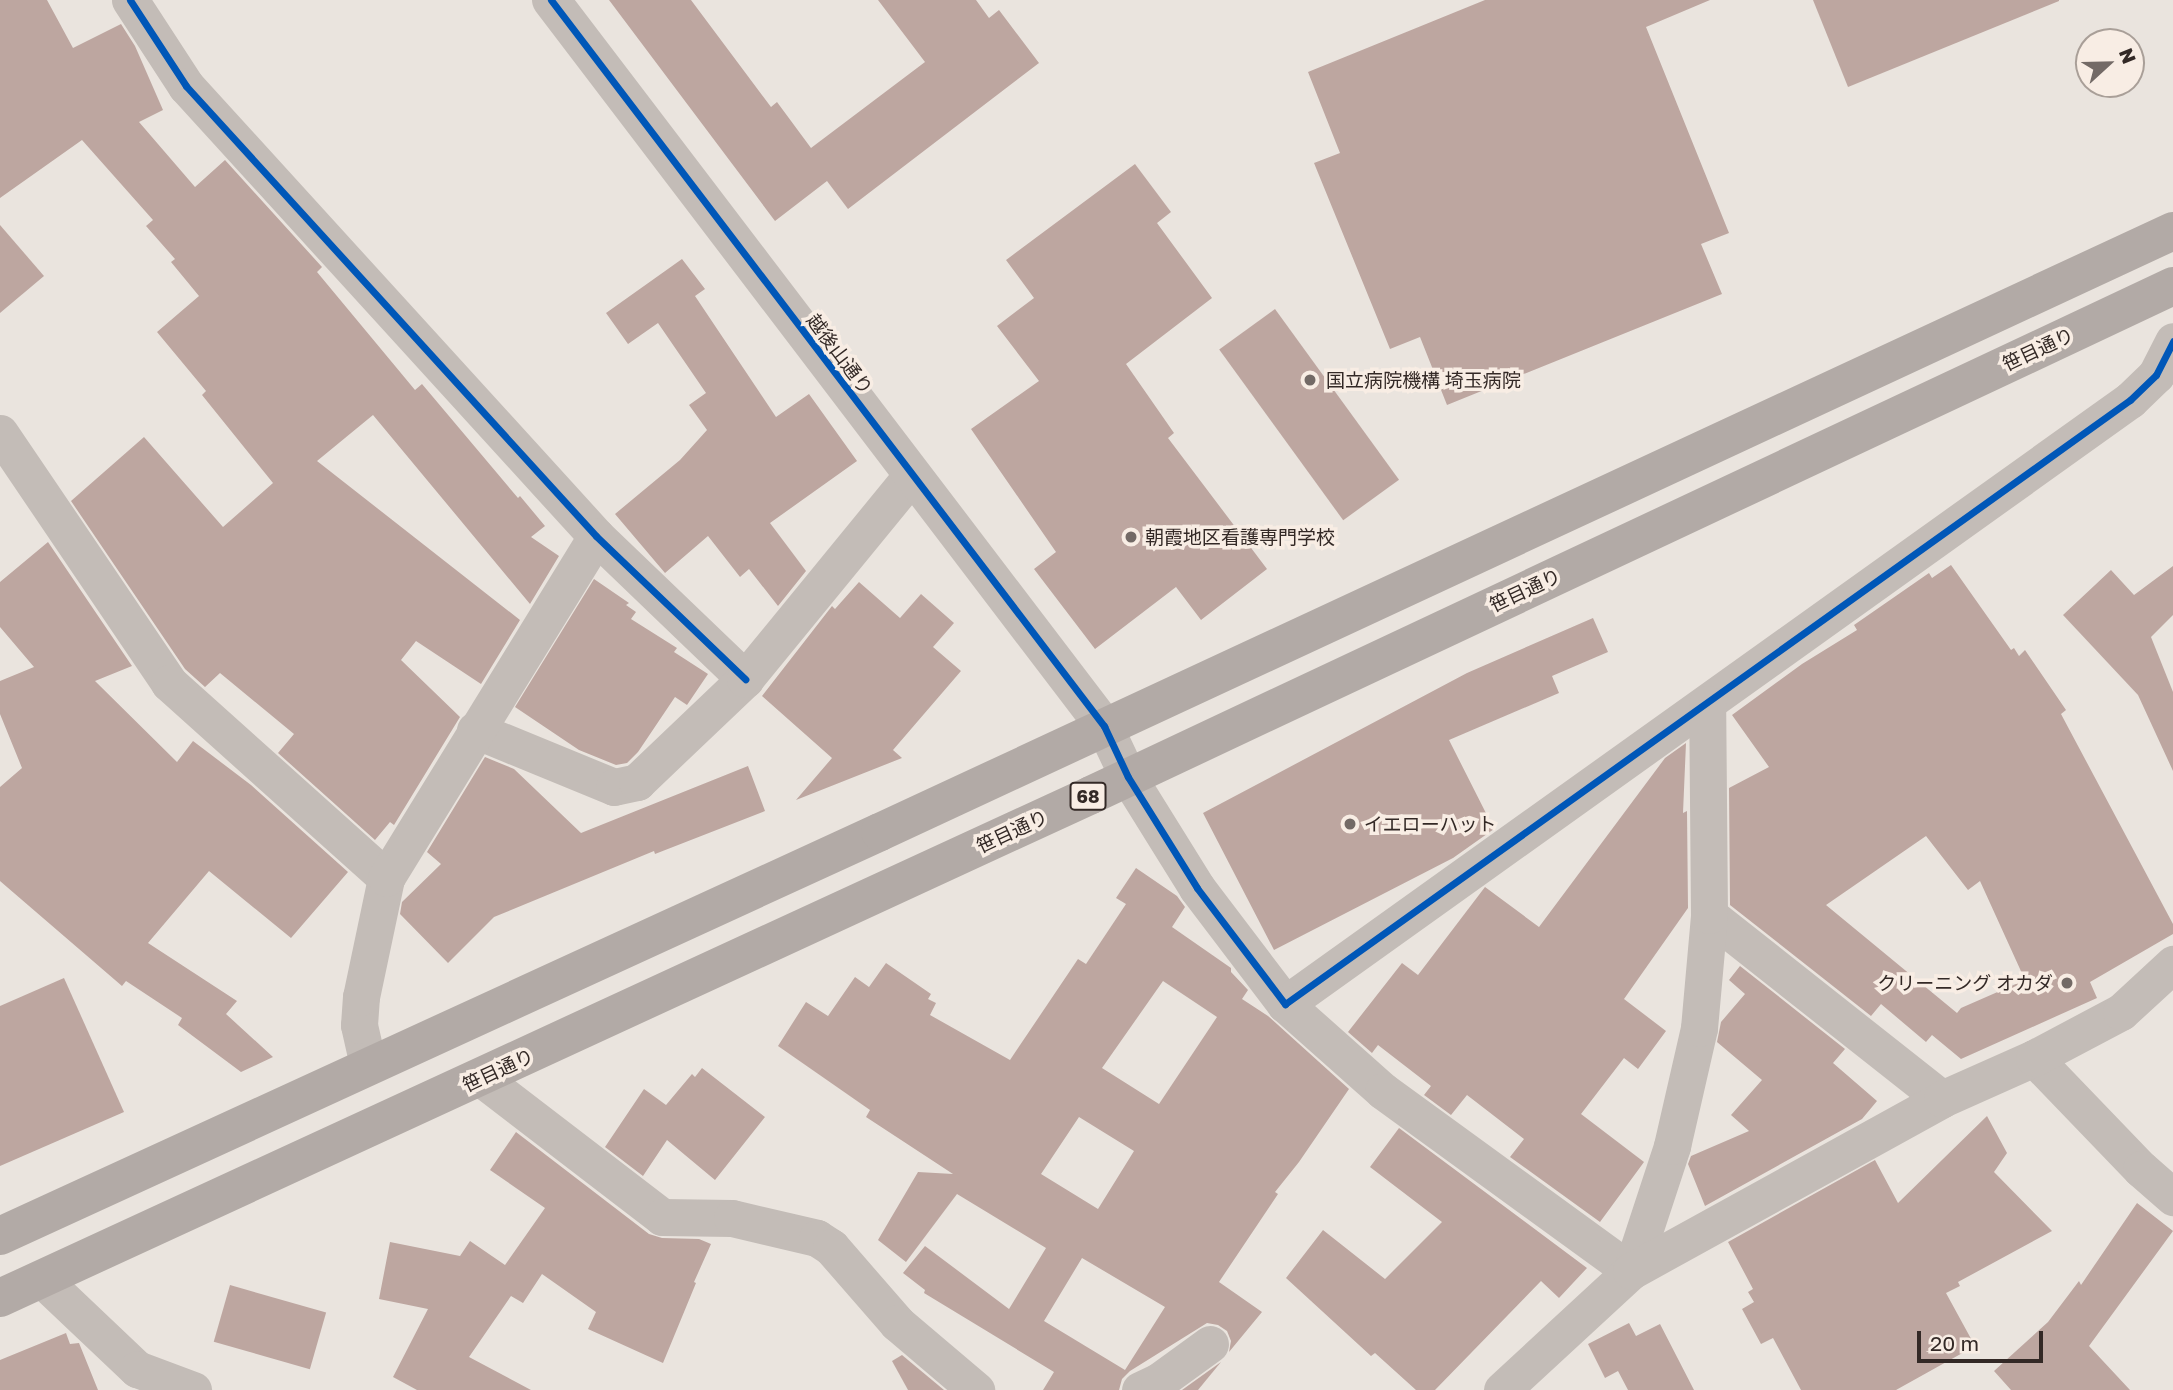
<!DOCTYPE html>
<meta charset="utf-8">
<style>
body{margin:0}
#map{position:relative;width:2173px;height:1390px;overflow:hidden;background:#eae4de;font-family:"Golos Text","Noto Sans JP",sans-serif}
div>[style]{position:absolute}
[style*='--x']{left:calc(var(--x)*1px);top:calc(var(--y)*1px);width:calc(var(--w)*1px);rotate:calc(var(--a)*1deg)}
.building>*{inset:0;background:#bda6a0;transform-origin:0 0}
.minor>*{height:37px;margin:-18.5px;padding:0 18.5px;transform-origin:18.5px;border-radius:18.5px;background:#c3bcb7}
.tertiary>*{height:38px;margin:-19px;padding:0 19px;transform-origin:19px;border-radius:19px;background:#c3bcb7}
.primary>*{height:38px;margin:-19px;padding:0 19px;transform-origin:19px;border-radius:19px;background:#b2aaa6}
.cycleway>*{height:7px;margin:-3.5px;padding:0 3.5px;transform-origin:3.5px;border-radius:3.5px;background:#0057b8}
.dots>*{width:19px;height:19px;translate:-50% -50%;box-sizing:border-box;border:4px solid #f8ede4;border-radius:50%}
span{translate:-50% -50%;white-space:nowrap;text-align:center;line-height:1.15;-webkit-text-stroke:7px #f8ede4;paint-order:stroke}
.shield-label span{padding:2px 5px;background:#f8ede4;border:2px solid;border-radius:5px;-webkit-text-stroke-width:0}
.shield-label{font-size:18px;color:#332926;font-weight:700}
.street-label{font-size:19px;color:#332926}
.poi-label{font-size:19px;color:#332926}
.left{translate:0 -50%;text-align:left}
.right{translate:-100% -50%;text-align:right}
.north{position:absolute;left:2075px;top:28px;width:70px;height:70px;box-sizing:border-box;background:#f8ede4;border:2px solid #a99f98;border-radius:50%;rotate:68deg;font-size:19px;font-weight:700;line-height:28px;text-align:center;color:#332926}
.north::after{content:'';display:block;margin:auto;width:24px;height:32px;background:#736a66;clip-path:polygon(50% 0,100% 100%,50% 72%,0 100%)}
.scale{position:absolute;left:1917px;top:1331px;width:126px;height:32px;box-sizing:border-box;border:4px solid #332926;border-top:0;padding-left:9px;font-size:21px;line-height:24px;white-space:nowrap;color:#332926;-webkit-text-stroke:5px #f8ede4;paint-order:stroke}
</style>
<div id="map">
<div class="building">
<i style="clip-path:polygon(0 0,47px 0,73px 48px,121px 24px,135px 46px,163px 110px,139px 122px,195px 187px,225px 160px,322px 267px,317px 272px,415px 390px,422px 384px,518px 498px,520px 496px,545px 526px,531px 537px,559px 556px,530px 604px,373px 415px,317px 461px,520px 620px,481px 684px,416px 641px,401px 660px,460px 717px,394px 825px,390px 822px,375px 840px,278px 753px,294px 734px,220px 673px,205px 687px,185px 669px,71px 501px,144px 437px,223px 527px,273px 483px,202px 395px,206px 391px,157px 332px,199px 296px,171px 262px,175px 259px,146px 226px,153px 220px,82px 140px,0 198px)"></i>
<i style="clip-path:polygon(609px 0,691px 0,771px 107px,777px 102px,811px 148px,925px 62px,878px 0,976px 0,989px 18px,999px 10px,1039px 63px,848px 209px,827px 181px,775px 221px)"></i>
<i style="clip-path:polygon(1485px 0,1710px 0,1646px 27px,1729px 233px,1701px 244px,1722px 294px,1447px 405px,1420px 337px,1390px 349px,1314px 163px,1340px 153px,1308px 72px)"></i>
<i style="clip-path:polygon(1813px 0,2059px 0,2059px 1px,1848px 87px)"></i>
<i style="clip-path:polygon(1135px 164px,1171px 212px,1157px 223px,1212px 298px,1126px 364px,1174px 433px,1168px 438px,1267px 569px,1201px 620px,1176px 587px,1095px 649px,1034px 569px,1056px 552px,971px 429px,1039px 381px,997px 326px,1034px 298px,1006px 260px)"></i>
<i style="clip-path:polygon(0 225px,44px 276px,0 313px)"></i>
<i style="clip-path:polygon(682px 259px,705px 289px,695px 296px,776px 417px,809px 394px,857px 461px,770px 523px,806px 571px,778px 606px,749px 569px,740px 577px,708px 536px,665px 573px,615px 514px,680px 460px,707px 430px,689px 405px,706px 393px,658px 323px,628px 344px,606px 313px)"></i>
<i style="left:1275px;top:309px;width:211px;height:69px;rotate:54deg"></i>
<i style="clip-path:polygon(48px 542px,132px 666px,95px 681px,177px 762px,193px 741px,251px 785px,348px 872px,291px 938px,209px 871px,148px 943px,237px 1001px,226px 1014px,273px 1057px,241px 1072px,178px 1025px,182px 1018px,126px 981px,122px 986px,0 881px,0 787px,22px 768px,0 714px,0 681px,34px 667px,0 627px,0 582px)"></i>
<i style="clip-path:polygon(evenodd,1951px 565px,2011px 650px,2014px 648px,2019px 656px,2025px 650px,2066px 710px,2061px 714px,2173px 924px,2173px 934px,2090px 982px,2097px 998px,1961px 1059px,1932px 1035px,1926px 1042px,1881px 1004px,1871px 1016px,1730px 905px,1729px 788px,1769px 767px,1732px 715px,1802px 664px,1857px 630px,1854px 625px,1929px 573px,1932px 578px,1951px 565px,1926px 836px,1968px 890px,1980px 881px,2025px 980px,1961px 1008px,1957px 1013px,1826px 905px,1926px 836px)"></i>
<i style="clip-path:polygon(2173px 566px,2173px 615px,2151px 637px,2173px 692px,2173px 771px,2138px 695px,2063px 615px,2111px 570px,2134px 595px)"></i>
<i style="clip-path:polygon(594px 579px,629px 603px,626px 605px,636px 612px,631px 619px,677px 648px,674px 652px,708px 674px,687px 705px,675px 697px,638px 752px,627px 763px,616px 765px,579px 750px,515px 707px)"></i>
<i style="clip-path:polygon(859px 582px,900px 618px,921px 594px,954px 623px,933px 647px,961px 671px,893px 750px,902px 758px,796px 800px,832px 758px,762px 696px,832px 606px,835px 609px)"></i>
<i style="clip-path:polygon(1593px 618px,1608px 652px,1552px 676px,1559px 693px,1449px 740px,1494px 829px,1453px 858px,1274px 950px,1203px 813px,1467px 673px)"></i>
<i style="clip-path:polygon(1686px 743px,1683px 813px,1687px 811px,1688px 908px,1624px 999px,1666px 1031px,1638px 1069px,1624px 1058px,1581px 1114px,1644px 1162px,1600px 1222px,1510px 1157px,1524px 1139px,1467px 1095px,1451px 1115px,1424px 1095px,1431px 1086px,1378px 1045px,1372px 1053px,1348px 1032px,1402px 963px,1418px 975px,1485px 887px,1539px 927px,1665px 758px)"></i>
<i style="clip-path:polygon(485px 757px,514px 769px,581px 833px,748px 766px,765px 811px,655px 854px,654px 851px,494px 917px,448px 963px,400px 914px,402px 902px,441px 864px,427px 852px)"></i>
<i style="clip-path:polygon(evenodd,1136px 868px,1177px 896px,1185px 907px,1172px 927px,1231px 968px,1231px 972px,1248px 990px,1242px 999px,1268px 1016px,1349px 1089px,1299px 1162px,1275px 1192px,1278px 1194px,1219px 1282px,1262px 1312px,1229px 1352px,1231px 1341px,1227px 1331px,1218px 1325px,1207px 1323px,1130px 1371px,1122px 1379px,1119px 1390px,1043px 1390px,1054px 1372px,924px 1293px,925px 1290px,903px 1273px,925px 1246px,1009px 1309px,1046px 1248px,957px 1194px,906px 1262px,878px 1240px,918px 1172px,953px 1174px,866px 1117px,870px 1110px,778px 1046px,806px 1002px,828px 1016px,855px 977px,869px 987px,886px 963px,931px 994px,928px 999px,936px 1003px,930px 1015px,1010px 1060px,1078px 959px,1086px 964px,1126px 904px,1116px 898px,1136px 868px,1163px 981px,1217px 1017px,1159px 1104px,1102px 1068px,1163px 981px,1136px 868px,1079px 1117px,1134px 1151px,1098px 1209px,1041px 1174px,1079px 1117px,1136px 868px,1082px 1258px,1165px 1307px,1125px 1370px,1044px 1321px,1082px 1258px)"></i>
<i style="clip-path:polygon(1740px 966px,1845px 1049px,1833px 1063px,1877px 1101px,1862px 1119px,1705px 1206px,1688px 1164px,1691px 1156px,1749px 1131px,1731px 1115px,1762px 1080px,1717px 1042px,1721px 1022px,1745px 994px,1729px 980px)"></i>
<i style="clip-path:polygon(64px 978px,124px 1112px,0 1166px,0 1006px)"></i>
<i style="clip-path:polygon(702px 1068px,765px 1117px,715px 1180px,667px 1140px,643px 1176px,605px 1147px,644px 1089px,666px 1105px,692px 1074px,695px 1077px)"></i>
<i style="clip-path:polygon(1987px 1116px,2007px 1153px,1994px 1172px,2052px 1231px,1958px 1282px,1960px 1286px,1946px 1293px,1975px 1346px,1896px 1390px,1801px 1390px,1773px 1338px,1761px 1344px,1742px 1309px,1754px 1302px,1748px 1292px,1753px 1289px,1728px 1242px,1875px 1160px,1898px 1203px)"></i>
<i style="clip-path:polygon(1399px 1128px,1587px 1268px,1559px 1298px,1541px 1281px,1435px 1390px,1416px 1390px,1375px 1353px,1371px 1356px,1286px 1278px,1323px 1230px,1385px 1279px,1442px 1222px,1370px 1167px)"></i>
<i style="clip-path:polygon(516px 1132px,649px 1234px,662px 1238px,699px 1239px,711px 1244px,694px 1282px,696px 1283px,663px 1363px,588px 1329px,596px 1312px,542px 1274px,523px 1303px,511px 1296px,469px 1357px,531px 1390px,417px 1390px,393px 1377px,428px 1309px,379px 1299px,390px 1242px,460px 1256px,470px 1241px,505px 1265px,545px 1208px,490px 1170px)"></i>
<i style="clip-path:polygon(2137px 1203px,2173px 1231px,2089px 1346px,2130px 1390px,2011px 1390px,1994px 1371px,2048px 1322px,2079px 1281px,2081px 1285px)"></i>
<i style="left:230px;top:1285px;width:100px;height:59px;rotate:16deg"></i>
<i style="clip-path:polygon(1629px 1323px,1636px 1336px,1660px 1324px,1694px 1390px,1628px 1390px,1618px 1371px,1605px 1378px,1588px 1344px)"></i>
<i style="clip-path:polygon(66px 1333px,70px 1344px,79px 1343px,98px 1390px,0 1390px,0 1360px)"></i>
<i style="clip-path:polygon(902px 1355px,944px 1390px,908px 1390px,892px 1361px)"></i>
<i style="clip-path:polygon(1221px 1362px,1198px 1390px,1182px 1390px)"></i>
</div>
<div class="minor">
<i style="--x:130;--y:0;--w:103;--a:56.9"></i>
<i style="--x:186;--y:86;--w:609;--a:47.66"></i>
<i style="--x:596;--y:536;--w:207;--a:43.8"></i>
<i style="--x:0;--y:433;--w:302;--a:55.9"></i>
<i style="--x:169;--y:683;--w:292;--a:41.9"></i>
<i style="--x:1104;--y:726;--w:56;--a:64.8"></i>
<i style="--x:1128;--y:777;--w:131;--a:58.1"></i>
<i style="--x:1197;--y:888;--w:146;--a:52.8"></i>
<i style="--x:1285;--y:1004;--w:1039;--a:-35.56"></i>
<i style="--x:2130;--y:400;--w:36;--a:-44"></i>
<i style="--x:2156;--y:375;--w:38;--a:-63"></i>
<i style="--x:475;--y:730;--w:150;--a:22.3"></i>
<i style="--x:614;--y:787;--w:24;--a:-12"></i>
<i style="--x:637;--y:782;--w:149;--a:-43.6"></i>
<i style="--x:745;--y:679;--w:262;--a:-50.7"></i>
<i style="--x:1709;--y:915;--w:297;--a:38.3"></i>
<i style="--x:1285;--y:1004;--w:131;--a:41.6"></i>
<i style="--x:1383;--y:1091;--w:306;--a:36"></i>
<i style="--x:2034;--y:1058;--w:154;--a:46.1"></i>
<i style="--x:2141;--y:1169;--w:43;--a:41.2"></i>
<i style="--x:368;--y:1065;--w:41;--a:-102.7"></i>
<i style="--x:359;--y:1025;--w:28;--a:-86"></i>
<i style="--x:361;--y:997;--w:122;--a:-78.1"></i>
<i style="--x:386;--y:878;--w:401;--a:-58.4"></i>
<i style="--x:481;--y:1078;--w:228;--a:37.5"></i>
<i style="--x:662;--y:1217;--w:70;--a:0.8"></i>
<i style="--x:732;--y:1218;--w:87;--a:13.2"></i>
<i style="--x:817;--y:1238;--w:17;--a:33"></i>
<i style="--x:831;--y:1247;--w:101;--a:49"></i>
<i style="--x:897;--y:1323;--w:104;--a:40.3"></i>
<i style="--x:1631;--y:1271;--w:132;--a:-71.8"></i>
<i style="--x:1672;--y:1146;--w:121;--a:-77.1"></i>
<i style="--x:1699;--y:1028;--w:113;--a:-84.9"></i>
<i style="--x:1709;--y:915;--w:211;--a:-90.5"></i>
<i style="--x:42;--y:1279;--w:131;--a:43.5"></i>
<i style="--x:137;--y:1369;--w:60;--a:20.6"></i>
<i style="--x:1140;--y:1390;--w:21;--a:-25"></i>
<i style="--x:1159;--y:1381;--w:63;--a:-36"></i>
<i style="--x:1502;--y:1390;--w:176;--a:-42.7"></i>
<i style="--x:1631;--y:1271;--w:355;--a:-28.9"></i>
<i style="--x:1942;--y:1099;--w:101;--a:-24"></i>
<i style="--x:2034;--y:1058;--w:98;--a:-27.9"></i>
<i style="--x:2121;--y:1012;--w:71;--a:-42.7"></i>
</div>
<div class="tertiary">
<i style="--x:551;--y:0;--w:913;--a:52.7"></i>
</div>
<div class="primary">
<i style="--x:0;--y:1236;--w:968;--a:-24.66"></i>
<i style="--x:880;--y:832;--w:1426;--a:-24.93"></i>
<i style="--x:0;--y:1298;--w:1201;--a:-24.75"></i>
<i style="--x:1091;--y:795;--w:1196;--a:-25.19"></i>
</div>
<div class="cycleway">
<i style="--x:130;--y:0;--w:103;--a:56.9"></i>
<i style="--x:186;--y:86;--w:609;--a:47.66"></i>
<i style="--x:596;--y:536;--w:207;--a:43.8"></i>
<i style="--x:551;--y:0;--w:913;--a:52.7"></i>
<i style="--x:1104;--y:726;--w:56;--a:64.8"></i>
<i style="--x:1128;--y:777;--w:131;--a:58.1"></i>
<i style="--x:1197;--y:888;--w:146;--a:52.8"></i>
<i style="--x:1285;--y:1004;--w:1039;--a:-35.56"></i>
<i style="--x:2130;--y:400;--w:36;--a:-44"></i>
<i style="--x:2156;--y:375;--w:38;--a:-63"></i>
</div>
<div class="dots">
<i style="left:1310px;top:380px;background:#736a66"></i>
<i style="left:1131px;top:537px;background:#736a66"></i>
<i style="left:1350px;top:824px;background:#736a66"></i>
<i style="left:2067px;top:983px;background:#736a66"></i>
</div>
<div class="shield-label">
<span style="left:1088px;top:796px">68</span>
</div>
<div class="street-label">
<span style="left:2038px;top:349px;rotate:-25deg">笹目通り</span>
<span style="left:840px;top:354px;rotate:53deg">越後山通り</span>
<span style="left:1525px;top:590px;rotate:-25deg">笹目通り</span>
<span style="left:1012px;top:831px;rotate:-25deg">笹目通り</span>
<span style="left:498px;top:1070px;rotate:-25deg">笹目通り</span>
</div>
<div class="poi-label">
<span class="left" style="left:1326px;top:380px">国立病院機構 埼玉病院</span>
<span class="left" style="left:1145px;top:537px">朝霞地区看護専門学校</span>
<span class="left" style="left:1364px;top:824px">イエローハット</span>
<span class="right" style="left:2053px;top:983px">クリーニング オカダ</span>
</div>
<div class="north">N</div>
<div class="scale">20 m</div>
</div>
